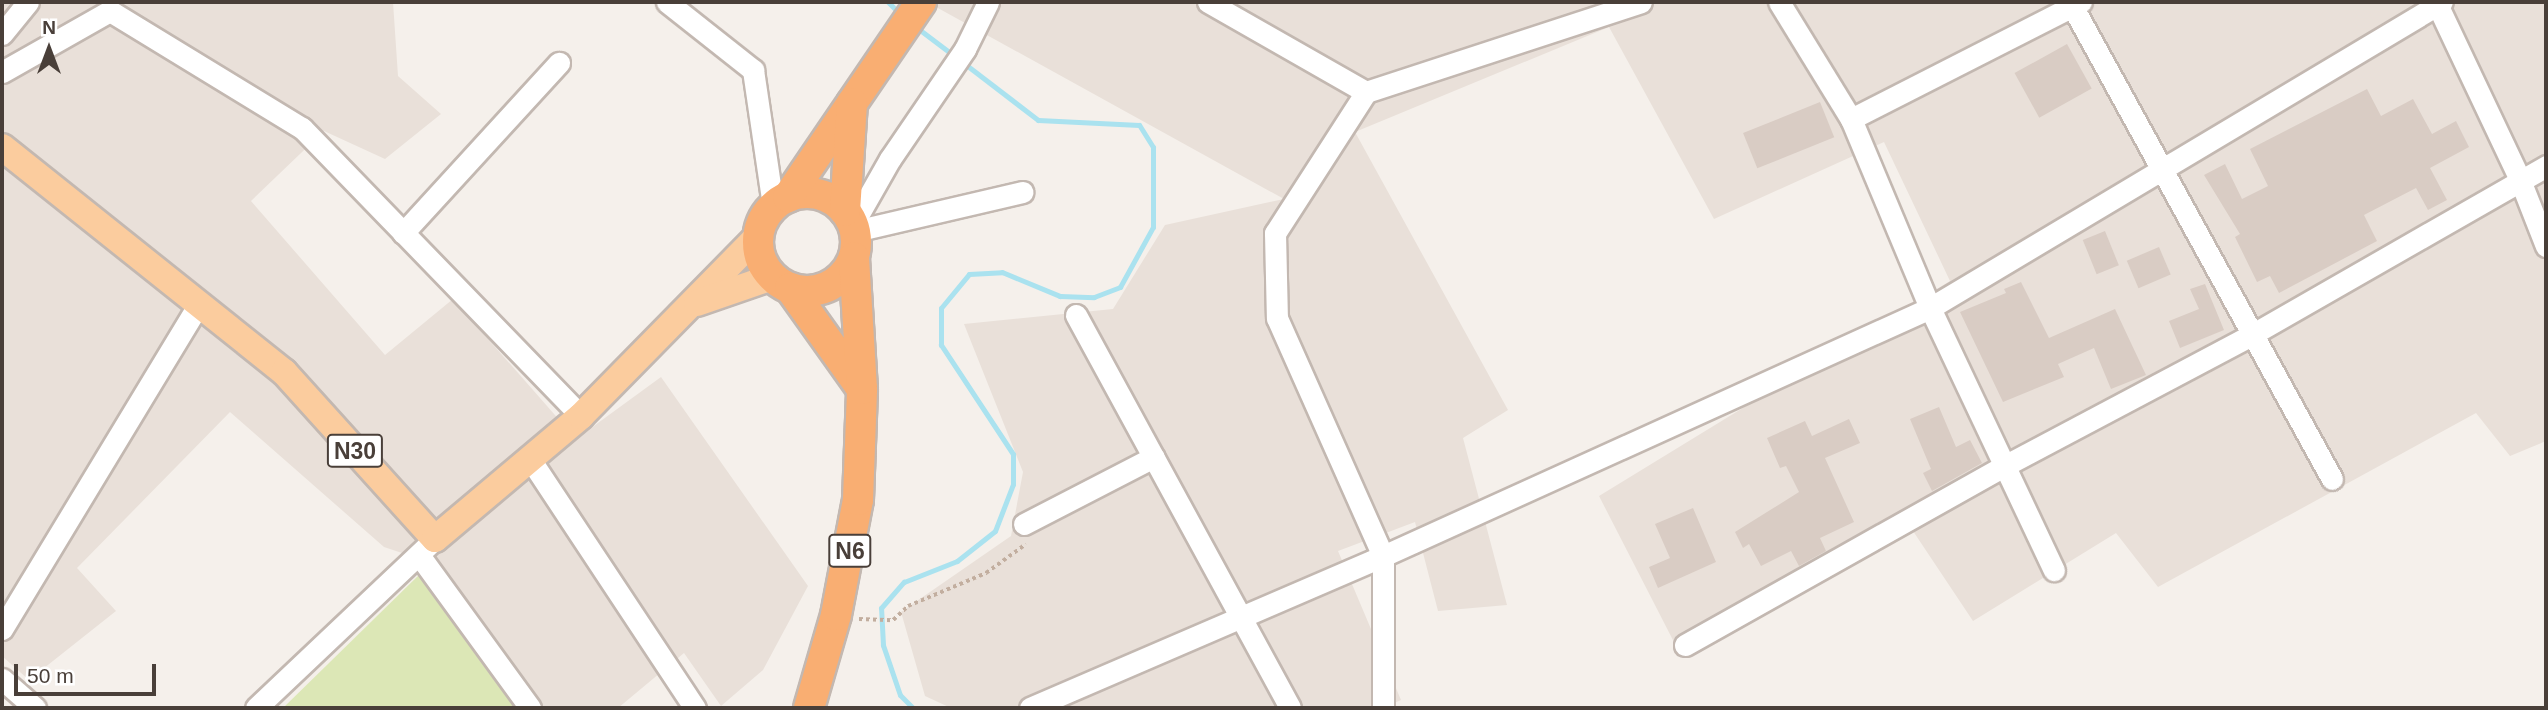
<!DOCTYPE html>
<style>
body{margin:0}
#map{position:relative;width:2548px;height:710px;overflow:hidden;background:#f5f0eb;font-family:Helvetica,sans-serif}
div>[style]{position:absolute}
[style*='--x']{left:calc(var(--x)*1px);top:calc(var(--y)*1px);width:calc(var(--w)*1px);rotate:calc(var(--a)*1deg)}
.residential>*{inset:0;background:#e9e0d9}
.green>*{inset:0;background:#dce7b6}
.stream>*{height:5px;margin:-2.5px;padding:0 2.5px;transform-origin:2.5px;border-radius:2.5px;background:#aae2ef}
.building>*{inset:0;background:#d9ccc4;transform-origin:0 0}
.path>*{height:3.5px;margin-top:-1.75px;transform-origin:0;background:repeating-linear-gradient(90deg,#c2ae9f 0 3.5px,transparent 0 7px)}
.roads{filter:drop-shadow(2px 0 #c3b8b1) drop-shadow(-2px 0 #c3b8b1) drop-shadow(0 2px #c3b8b1) drop-shadow(0 -2px #c3b8b1)}
.minor>*{height:21px;margin:-10.5px;padding:0 10.5px;transform-origin:10.5px;border-radius:10.5px;background:#fff}
.major>*{height:26px;margin:-13px;padding:0 13px;transform-origin:13px;border-radius:13px;background:#fbcc9e}
.highway>*{height:30px;margin:-15px;padding:0 15px;transform-origin:15px;border-radius:15px;background:#f9ae72}
.highway>.ring{margin:-15px;padding:0;box-sizing:content-box;background:none;border:30px solid #f9ae72;border-radius:50%}
span{translate:-50% -50%;white-space:nowrap;text-align:center;line-height:1.15;-webkit-text-stroke:7px #fff;paint-order:stroke}
.shield-label span{padding:2px 5px;background:#fff;border:2px solid;border-radius:5px;-webkit-text-stroke-width:0}
.shield-label{font-size:23px;color:#493f39;font-weight:700}
.frame{position:absolute;inset:0;border:4px solid #493f39;pointer-events:none}
.north{position:absolute;left:14px;top:14px;width:70px;height:70px;-webkit-text-stroke:5px #fff;paint-order:stroke;rotate:0deg;font-size:19px;font-weight:700;line-height:28px;text-align:center;color:#493f39}
.north::after{content:'';display:block;margin:auto;width:24px;height:32px;background:#493f39;clip-path:polygon(50% 0,100% 100%,50% 72%,0 100%)}
.scale{position:absolute;left:14px;top:664px;width:142px;height:32px;box-sizing:border-box;border:4px solid #493f39;border-top:0;padding-left:9px;font-size:21px;line-height:24px;white-space:nowrap;color:#493f39;-webkit-text-stroke:5px #fff;paint-order:stroke}
</style>
<div id="map">
<div class="residential">
<i style="clip-path:polygon(2px 2px,393px 2px,398px 76px,441px 114px,385px 159px,324px 131px,251px 201px,385px 355px,453px 299px,576px 439px,661px 377px,808px 586px,763px 670px,721px 706px,684px 653px,618px 708px,533px 708px,435px 564px,384px 547px,230px 412px,77px 568px,116px 611px,29px 680px,2px 656px)"></i>
<i style="clip-path:polygon(927px 2px,2546px 2px,2546px 441px,2510px 456px,2476px 413px,2158px 587px,2116px 533px,1973px 621px,1905px 519px,1676px 646px,1599px 496px,1950px 281px,1884px 142px,1714px 219px,1609px 27px,1355px 132px,1508px 410px,1463px 438px,1507px 605px,1438px 611px,1415px 522px,1338px 551px,1401px 700px,1383px 708px,951px 708px,925px 696px,901px 612px,1011px 536px,1023px 472px,964px 324px,1113px 309px,1165px 225px,1284px 199px)"></i>
</div>
<div class="green">
<i style="clip-path:polygon(422px 572px,521px 708px,283px 708px)"></i>
</div>
<div class="stream">
<i style="--x:888;--y:2;--w:17;--a:45"></i>
<i style="--x:916;--y:27;--w:46;--a:37.1"></i>
<i style="--x:913;--y:708;--w:18;--a:-135"></i>
<i style="--x:900;--y:695;--w:53;--a:-108.8"></i>
<i style="--x:883;--y:645;--w:37;--a:-93"></i>
<i style="--x:881;--y:608;--w:35;--a:-49"></i>
<i style="--x:904;--y:582;--w:57;--a:-21.6"></i>
<i style="--x:957;--y:561;--w:48;--a:-38.3"></i>
<i style="--x:995;--y:531;--w:50;--a:-69"></i>
<i style="--x:1013;--y:484;--w:30;--a:-90"></i>
<i style="--x:1013;--y:454;--w:131;--a:-123.4"></i>
<i style="--x:941;--y:345;--w:37;--a:-90"></i>
<i style="--x:941;--y:308;--w:44;--a:-50.5"></i>
<i style="--x:969;--y:274;--w:33;--a:-3"></i>
<i style="--x:1002;--y:272;--w:63;--a:22.5"></i>
<i style="--x:1060;--y:296;--w:34;--a:2"></i>
<i style="--x:1094;--y:297;--w:28;--a:-21"></i>
<i style="--x:1120;--y:287;--w:68;--a:-61.2"></i>
<i style="--x:1153;--y:227;--w:80;--a:-90"></i>
<i style="--x:1153;--y:147;--w:26;--a:-122"></i>
<i style="--x:1139;--y:125;--w:101;--a:-177.2"></i>
<i style="--x:1038;--y:120;--w:97;--a:-142.5"></i>
</div>
<div class="building">
<i style="left:2067px;top:44px;width:51px;height:60px;rotate:61deg"></i>
<i style="clip-path:polygon(2367px 89px,2381px 116px,2413px 99px,2432px 134px,2456px 121px,2469px 147px,2430px 168px,2447px 200px,2428px 210px,2416px 188px,2364px 215px,2377px 241px,2279px 293px,2270px 276px,2257px 282px,2235px 237px,2240px 234px,2204px 175px,2225px 164px,2242px 199px,2268px 186px,2250px 149px)"></i>
<i style="left:1820px;top:102px;width:38px;height:83px;rotate:68deg"></i>
<i style="left:2105px;top:231px;width:37px;height:24px;rotate:68deg"></i>
<i style="left:2159px;top:247px;width:30px;height:35px;rotate:67deg"></i>
<i style="clip-path:polygon(2021px 282px,2049px 338px,2115px 309px,2146px 375px,2111px 389px,2094px 348px,2058px 364px,2064px 377px,2003px 402px,1960px 312px,2006px 293px,2004px 289px)"></i>
<i style="clip-path:polygon(2205px 284px,2224px 330px,2180px 348px,2169px 321px,2199px 309px,2190px 289px)"></i>
<i style="clip-path:polygon(1939px 407px,1956px 447px,1970px 440px,1982px 463px,1932px 491px,1923px 473px,1931px 469px,1910px 419px)"></i>
<i style="clip-path:polygon(1849px 419px,1860px 443px,1825px 458px,1854px 522px,1820px 538px,1826px 551px,1799px 566px,1791px 551px,1761px 566px,1749px 544px,1743px 548px,1735px 532px,1799px 492px,1786px 466px,1780px 468px,1767px 438px,1805px 421px,1812px 436px)"></i>
<i style="clip-path:polygon(1693px 508px,1716px 562px,1658px 588px,1649px 567px,1670px 558px,1655px 524px)"></i>
</div>
<div class="path">
<i style="--x:859;--y:619;--w:34;--a:2"></i>
<i style="--x:893;--y:620;--w:21;--a:-43"></i>
<i style="--x:908;--y:606;--w:85;--a:-22.9"></i>
<i style="--x:986;--y:573;--w:49;--a:-35.9"></i>
</div>
<div class="roads">
<div class="minor">
<i style="--x:667;--y:2;--w:110;--a:38.3"></i>
<i style="--x:753;--y:70;--w:137;--a:81.6"></i>
<i style="--x:1208;--y:2;--w:182;--a:29.7"></i>
<i style="--x:1366;--y:92;--w:289;--a:-18.1"></i>
<i style="--x:1779;--y:2;--w:137;--a:58.4"></i>
<i style="--x:1851;--y:119;--w:205;--a:67.3"></i>
<i style="--x:1930;--y:308;--w:290;--a:64.7"></i>
<i style="--x:2070;--y:2;--w:544;--a:61.22"></i>
<i style="--x:2436;--y:2;--w:197;--a:64.7"></i>
<i style="--x:2520;--y:180;--w:71;--a:68.5"></i>
<i style="--x:2;--y:34;--w:41;--a:-50.9"></i>
<i style="--x:2;--y:72;--w:124;--a:-29.5"></i>
<i style="--x:110;--y:11;--w:225;--a:31.4"></i>
<i style="--x:302;--y:128;--w:401;--a:45.9"></i>
<i style="--x:1366;--y:92;--w:168;--a:122.8"></i>
<i style="--x:1275;--y:233;--w:85;--a:88.7"></i>
<i style="--x:1277;--y:318;--w:261;--a:66"></i>
<i style="--x:1383;--y:556;--w:152;--a:90"></i>
<i style="--x:1851;--y:119;--w:258;--a:-27"></i>
<i style="--x:853;--y:224;--w:75;--a:-60.4"></i>
<i style="--x:890;--y:159;--w:133;--a:-55.7"></i>
<i style="--x:965;--y:49;--w:52;--a:-63.9"></i>
<i style="--x:855;--y:231;--w:172;--a:-13.1"></i>
<i style="--x:403;--y:233;--w:231;--a:-47.5"></i>
<i style="--x:1076;--y:315;--w:447;--a:61.4"></i>
<i style="--x:530;--y:459;--w:299;--a:56.5"></i>
<i style="--x:1024;--y:524;--w:146;--a:-27.3"></i>
<i style="--x:419;--y:555;--w:189;--a:54"></i>
<i style="--x:2;--y:629;--w:380;--a:-58.8"></i>
<i style="--x:1685;--y:645;--w:366;--a:-29.3"></i>
<i style="--x:2004;--y:466;--w:282;--a:-27.9"></i>
<i style="--x:2253;--y:334;--w:338;--a:-29.8"></i>
<i style="--x:2;--y:679;--w:44;--a:41.3"></i>
<i style="--x:256;--y:708;--w:246;--a:-43.4"></i>
<i style="--x:1030;--y:708;--w:384;--a:-23.3"></i>
<i style="--x:1383;--y:556;--w:601;--a:-24.39"></i>
<i style="--x:1930;--y:308;--w:596;--a:-30.86"></i>
</div>
<div class="major">
<i style="--x:2;--y:147;--w:361;--a:38.6"></i>
<i style="--x:284;--y:372;--w:225;--a:47.9"></i>
<i style="--x:435;--y:539;--w:191;--a:-40.1"></i>
<i style="--x:581;--y:416;--w:252;--a:-45.5"></i>
<i style="--x:697;--y:303;--w:79;--a:-19.1"></i>
</div>
<div class="highway">
<i class="ring" style="left:758px;top:193px;width:68px;height:68px"></i>
<i style="--x:788;--y:197;--w:236;--a:-55.7"></i>
<i style="--x:845;--y:211;--w:108;--a:-86.3"></i>
<i style="--x:790;--y:288;--w:124;--a:54.5"></i>
<i style="--x:809;--y:708;--w:97;--a:-73.8"></i>
<i style="--x:836;--y:615;--w:117;--a:-79.2"></i>
<i style="--x:858;--y:500;--w:111;--a:-87.9"></i>
<i style="--x:862;--y:389;--w:132;--a:-93.5"></i>
</div>
</div>
<div class="shield-label">
<span style="left:355px;top:451px">N30</span>
<span style="left:850px;top:551px">N6</span>
</div>
<div class="frame"></div>
<div class="north">N</div>
<div class="scale">50 m</div>
</div>
